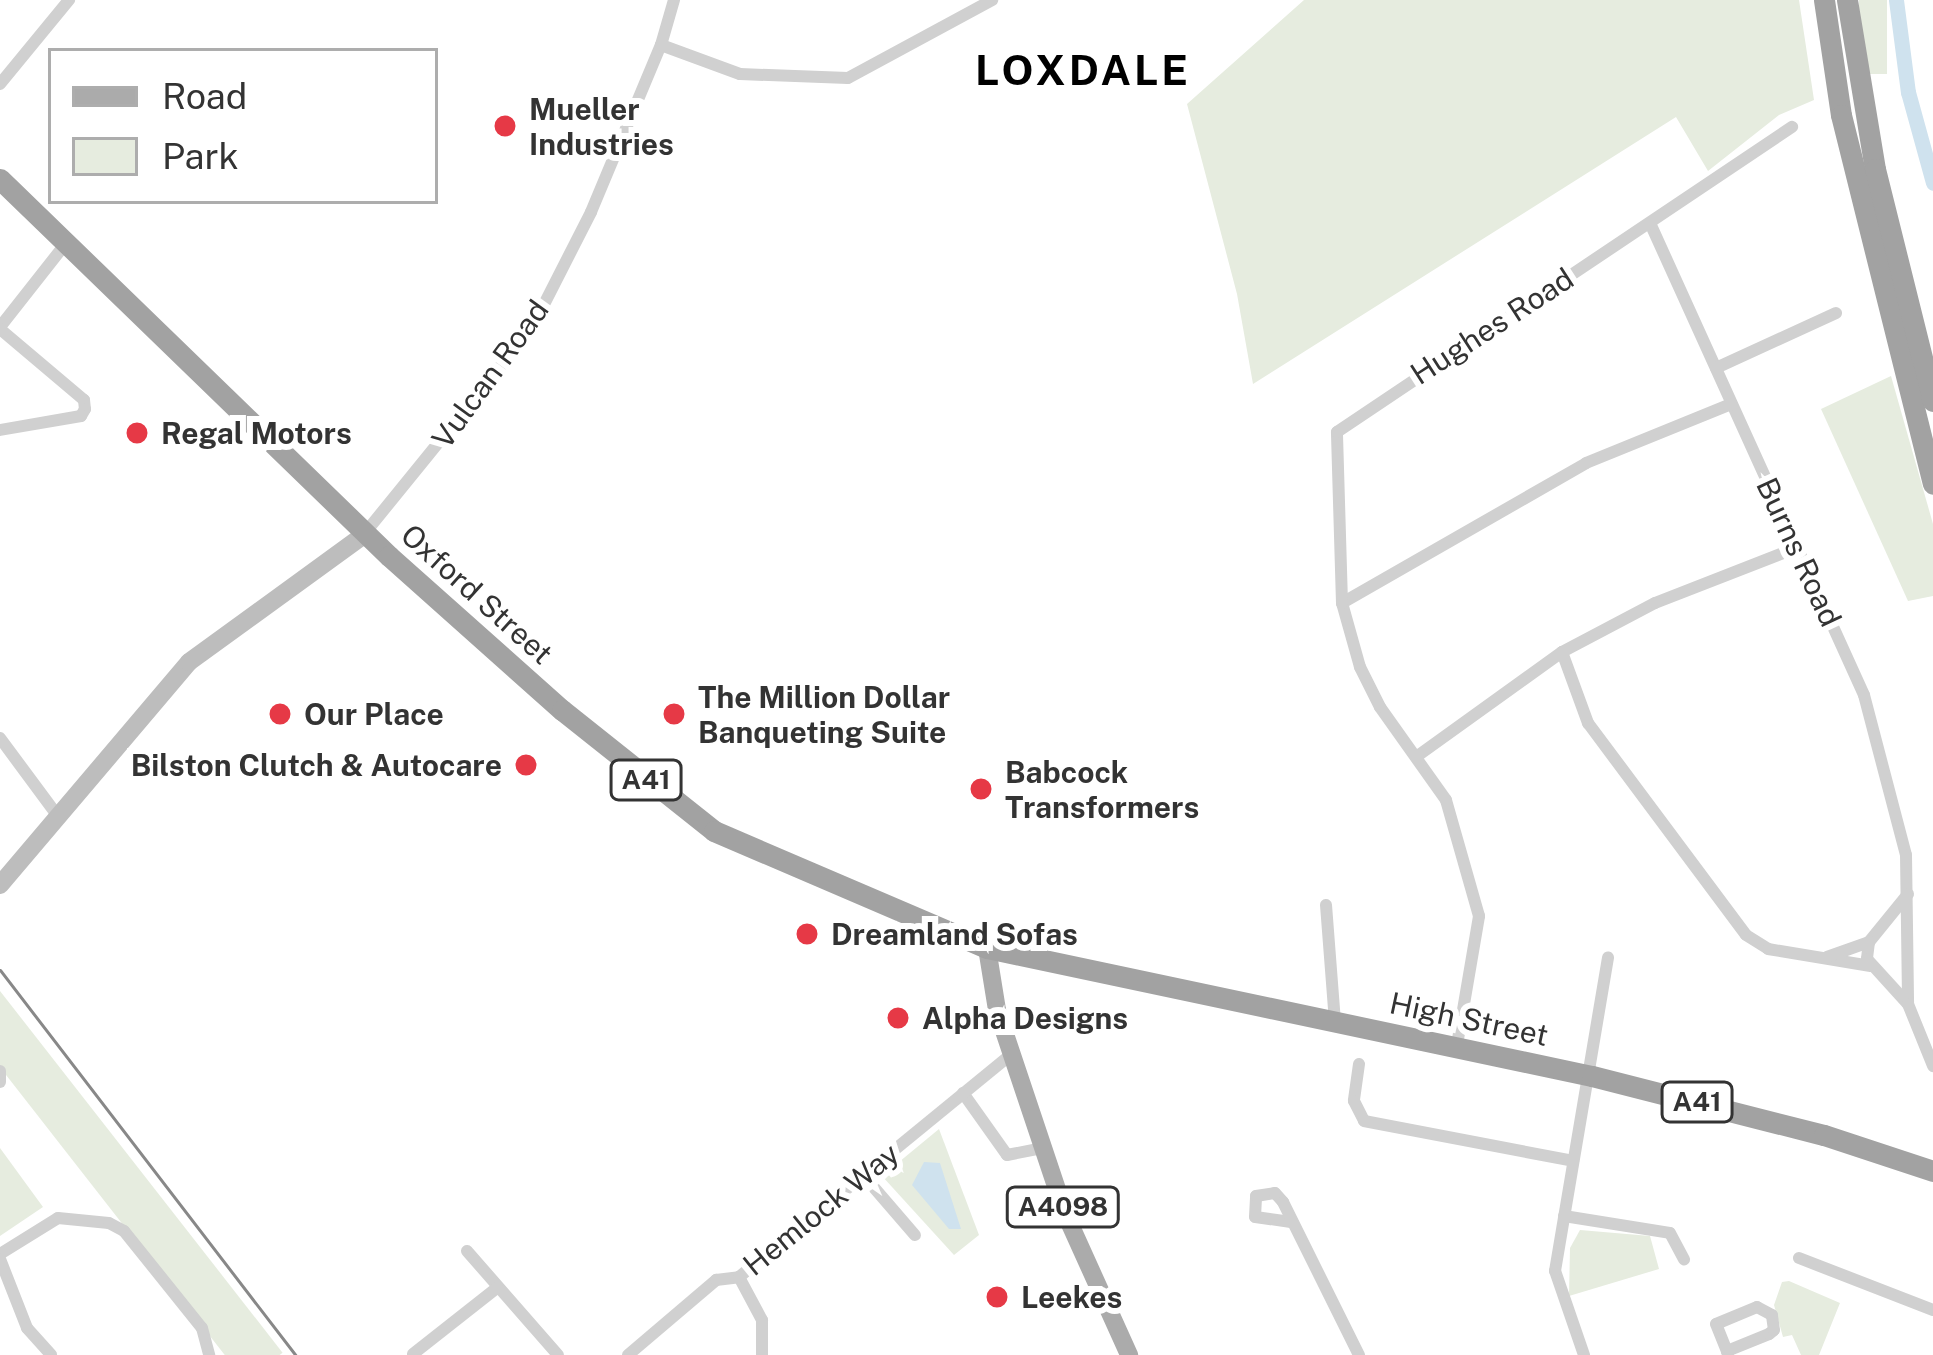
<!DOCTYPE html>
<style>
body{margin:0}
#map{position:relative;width:1933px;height:1355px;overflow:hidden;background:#fff;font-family:"Public Sans",sans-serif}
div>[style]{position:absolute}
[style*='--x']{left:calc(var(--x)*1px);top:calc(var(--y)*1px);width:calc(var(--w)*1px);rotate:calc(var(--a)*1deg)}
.green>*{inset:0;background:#e6ecdf;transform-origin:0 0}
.water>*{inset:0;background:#cfe2ee}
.canal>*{height:15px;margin:-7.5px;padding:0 7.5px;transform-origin:7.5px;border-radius:7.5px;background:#cfe2ee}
.minor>*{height:12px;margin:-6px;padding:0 6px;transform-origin:6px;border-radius:6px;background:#d0d0d0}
.secondary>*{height:18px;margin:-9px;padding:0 9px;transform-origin:9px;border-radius:9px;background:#bdbdbd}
.primary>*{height:18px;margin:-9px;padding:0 9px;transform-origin:9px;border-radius:9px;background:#ababab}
.trunk>*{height:21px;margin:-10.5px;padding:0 10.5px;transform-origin:10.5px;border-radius:10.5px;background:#a2a2a2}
.tram>*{height:3px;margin:-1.5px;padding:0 1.5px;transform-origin:1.5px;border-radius:1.5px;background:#888}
.dots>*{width:33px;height:33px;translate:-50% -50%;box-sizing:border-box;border:6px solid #fff;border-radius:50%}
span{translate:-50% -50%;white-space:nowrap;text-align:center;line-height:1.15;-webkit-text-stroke:12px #fff;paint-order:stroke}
.shield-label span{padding:3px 9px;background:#fff;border:3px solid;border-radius:9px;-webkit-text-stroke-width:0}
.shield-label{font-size:27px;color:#333;font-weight:700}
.poi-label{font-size:30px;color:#333;font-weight:700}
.left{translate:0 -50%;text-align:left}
.right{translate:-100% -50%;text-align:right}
.street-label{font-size:30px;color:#333}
.district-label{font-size:42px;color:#000;font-weight:700;letter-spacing:3px}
.legend{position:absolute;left:48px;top:48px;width:390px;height:156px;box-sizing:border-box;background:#fff;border:3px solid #adadad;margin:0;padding:15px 21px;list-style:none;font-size:36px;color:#333}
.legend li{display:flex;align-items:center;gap:24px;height:60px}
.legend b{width:60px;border:3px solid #adadad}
</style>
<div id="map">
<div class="green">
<i style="clip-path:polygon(1304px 0,1799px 0,1814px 100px,1779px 115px,1708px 171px,1676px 117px,1253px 384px,1237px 294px,1187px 104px)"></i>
<i style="left:1859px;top:0;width:28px;height:74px"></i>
<i style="clip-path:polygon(1891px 376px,1933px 524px,1933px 596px,1908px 601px,1821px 409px)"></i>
<i style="left:0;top:991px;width:459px;height:47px;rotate:52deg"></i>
<i style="clip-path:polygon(939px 1129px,979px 1235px,954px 1255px,882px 1176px)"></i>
<i style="clip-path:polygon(0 1148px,43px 1207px,0 1236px)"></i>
<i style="clip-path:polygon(1580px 1230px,1650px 1236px,1659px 1269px,1569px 1296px,1570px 1248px)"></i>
<i style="clip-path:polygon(1789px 1281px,1840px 1303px,1819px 1355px,1801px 1355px,1792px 1335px,1783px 1337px,1774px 1305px,1782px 1282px)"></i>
</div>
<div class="water">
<i style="clip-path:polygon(924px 1162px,940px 1163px,961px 1229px,949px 1229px,912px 1185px)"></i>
</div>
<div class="canal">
<i style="--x:1896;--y:0;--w:93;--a:82.6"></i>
<i style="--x:1908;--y:92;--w:94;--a:74.6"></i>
</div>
<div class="minor">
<i style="--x:661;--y:45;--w:84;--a:20.2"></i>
<i style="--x:740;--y:74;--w:108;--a:2.1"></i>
<i style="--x:848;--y:78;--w:164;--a:-28.4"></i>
<i style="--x:0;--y:84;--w:109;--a:-50.6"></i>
<i style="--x:1650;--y:223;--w:518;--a:65.61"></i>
<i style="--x:1864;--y:695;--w:165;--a:75.3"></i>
<i style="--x:1906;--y:855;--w:149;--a:89.2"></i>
<i style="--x:0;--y:327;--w:108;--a:-51.8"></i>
<i style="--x:0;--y:329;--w:110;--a:40.2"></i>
<i style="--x:84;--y:400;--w:9;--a:84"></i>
<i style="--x:85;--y:409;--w:8;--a:120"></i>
<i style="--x:81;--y:416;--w:82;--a:170.2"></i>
<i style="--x:1716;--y:368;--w:132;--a:-24.6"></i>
<i style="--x:365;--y:533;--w:267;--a:-50.9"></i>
<i style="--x:533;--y:326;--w:128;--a:-63"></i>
<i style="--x:591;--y:212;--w:181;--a:-67.3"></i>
<i style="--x:661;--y:45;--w:47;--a:-73.9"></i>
<i style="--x:1342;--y:603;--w:281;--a:-29.8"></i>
<i style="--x:1586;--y:463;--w:157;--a:-22.1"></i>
<i style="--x:1562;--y:652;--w:76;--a:69.9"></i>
<i style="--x:1588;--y:723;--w:264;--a:53.3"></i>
<i style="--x:1746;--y:935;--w:26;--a:32"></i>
<i style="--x:1768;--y:949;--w:104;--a:9.4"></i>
<i style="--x:0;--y:738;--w:96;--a:53.5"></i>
<i style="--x:1416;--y:757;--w:180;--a:-35.7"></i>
<i style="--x:1562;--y:652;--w:105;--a:-27.8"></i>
<i style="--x:1655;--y:603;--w:151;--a:-21.3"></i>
<i style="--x:1908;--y:894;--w:62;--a:129.1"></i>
<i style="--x:1869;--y:942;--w:17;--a:97"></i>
<i style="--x:1867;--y:959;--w:61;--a:47.7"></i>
<i style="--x:1908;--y:1004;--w:67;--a:68"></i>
<i style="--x:1326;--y:905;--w:117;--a:85.6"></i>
<i style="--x:1827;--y:957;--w:45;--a:-19.7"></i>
<i style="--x:1457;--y:1045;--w:131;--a:-80.3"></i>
<i style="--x:1479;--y:916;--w:121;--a:-105.9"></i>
<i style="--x:1446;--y:800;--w:114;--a:-125.4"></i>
<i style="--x:1380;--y:707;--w:45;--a:-116.6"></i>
<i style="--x:1360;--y:667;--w:66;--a:-105.7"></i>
<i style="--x:1342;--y:603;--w:171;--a:-91.7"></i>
<i style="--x:1337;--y:432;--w:548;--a:-33.84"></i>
<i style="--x:1359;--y:1064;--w:37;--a:98"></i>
<i style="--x:1354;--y:1101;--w:22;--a:63"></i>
<i style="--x:1364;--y:1121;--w:213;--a:10.8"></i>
<i style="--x:0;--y:1071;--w:11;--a:90"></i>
<i style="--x:963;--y:1093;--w:76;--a:54.6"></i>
<i style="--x:1007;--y:1155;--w:37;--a:-11"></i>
<i style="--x:864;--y:1176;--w:78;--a:49.2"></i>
<i style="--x:1564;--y:1216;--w:107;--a:9.1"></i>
<i style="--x:1670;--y:1233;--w:30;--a:62"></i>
<i style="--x:1291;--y:1222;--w:36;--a:-172"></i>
<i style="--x:1255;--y:1217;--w:21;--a:-87"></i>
<i style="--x:1256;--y:1196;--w:19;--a:-9"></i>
<i style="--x:1275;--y:1193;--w:12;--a:48"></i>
<i style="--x:1283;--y:1202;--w:171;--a:63.6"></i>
<i style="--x:467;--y:1251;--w:138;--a:48.8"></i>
<i style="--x:0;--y:1254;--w:68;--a:-31.8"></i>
<i style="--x:58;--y:1218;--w:51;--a:5.6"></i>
<i style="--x:109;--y:1223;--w:17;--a:28"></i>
<i style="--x:124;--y:1231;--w:124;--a:51.2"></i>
<i style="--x:202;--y:1328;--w:28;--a:75"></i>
<i style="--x:1799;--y:1258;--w:144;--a:21.2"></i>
<i style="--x:0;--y:1259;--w:74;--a:68.6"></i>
<i style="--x:27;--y:1328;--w:36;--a:48"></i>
<i style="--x:739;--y:1277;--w:49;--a:61.9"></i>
<i style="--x:762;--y:1320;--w:35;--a:90"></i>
<i style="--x:1727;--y:1351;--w:45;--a:-22"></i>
<i style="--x:1769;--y:1334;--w:6;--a:-39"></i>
<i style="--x:1774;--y:1330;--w:15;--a:-98"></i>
<i style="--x:1772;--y:1315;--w:17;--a:-152"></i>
<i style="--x:1757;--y:1307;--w:44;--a:157.5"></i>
<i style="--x:1716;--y:1324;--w:29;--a:68"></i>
<i style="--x:1727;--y:1351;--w:4;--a:76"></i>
<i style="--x:413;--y:1354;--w:107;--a:-38.2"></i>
<i style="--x:628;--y:1355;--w:116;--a:-40.4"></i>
<i style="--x:716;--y:1280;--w:23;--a:-7"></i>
<i style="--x:739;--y:1277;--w:352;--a:-39.3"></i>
<i style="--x:1584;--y:1355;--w:89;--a:-109"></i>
<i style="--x:1555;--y:1271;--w:318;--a:-80.4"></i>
</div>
<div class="secondary">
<i style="--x:0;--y:885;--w:292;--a:-49.7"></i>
<i style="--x:189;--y:662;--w:218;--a:-36"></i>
</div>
<div class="primary">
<i style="--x:987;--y:948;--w:63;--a:80.8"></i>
<i style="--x:997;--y:1010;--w:214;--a:71.5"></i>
<i style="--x:1065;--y:1213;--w:156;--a:65.7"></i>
</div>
<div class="trunk">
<i style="--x:1824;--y:0;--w:116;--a:81.6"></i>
<i style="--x:1841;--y:115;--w:380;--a:76"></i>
<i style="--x:1847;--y:0;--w:171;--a:80.6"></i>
<i style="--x:1875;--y:169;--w:239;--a:76"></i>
<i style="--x:0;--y:179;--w:542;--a:44.1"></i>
<i style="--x:389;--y:556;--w:232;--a:41.7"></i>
<i style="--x:562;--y:710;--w:194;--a:38.5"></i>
<i style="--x:714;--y:831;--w:297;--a:23.2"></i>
<i style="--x:987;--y:948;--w:618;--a:11.95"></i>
<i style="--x:1592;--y:1076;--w:239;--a:14.3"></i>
<i style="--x:1824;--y:1135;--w:115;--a:18.3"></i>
</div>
<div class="tram">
<i style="--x:0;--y:970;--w:485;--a:52.5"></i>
</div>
<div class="dots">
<i style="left:505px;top:126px;background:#e63946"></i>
<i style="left:137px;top:433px;background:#e63946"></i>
<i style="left:280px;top:714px;background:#e63946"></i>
<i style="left:674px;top:714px;background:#e63946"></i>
<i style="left:526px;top:765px;background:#e63946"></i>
<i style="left:981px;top:789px;background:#e63946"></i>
<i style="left:807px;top:934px;background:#e63946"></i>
<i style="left:898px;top:1018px;background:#e63946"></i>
<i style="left:997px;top:1297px;background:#e63946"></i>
</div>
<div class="shield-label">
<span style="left:646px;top:780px">A41</span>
<span style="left:1697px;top:1102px">A41</span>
<span style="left:1063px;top:1207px">A4098</span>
</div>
<div class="poi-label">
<span class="left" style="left:529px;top:126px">Mueller<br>Industries</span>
<span class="left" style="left:161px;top:433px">Regal Motors</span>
<span class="left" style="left:698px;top:714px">The Million Dollar<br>Banqueting Suite</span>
<span class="left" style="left:304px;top:714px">Our Place</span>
<span class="right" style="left:502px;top:765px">Bilston Clutch &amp; Autocare</span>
<span class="left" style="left:1005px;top:789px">Babcock<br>Transformers</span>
<span class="left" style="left:831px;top:934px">Dreamland Sofas</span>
<span class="left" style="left:922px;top:1018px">Alpha Designs</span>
<span class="left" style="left:1021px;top:1297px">Leekes</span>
</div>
<div class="street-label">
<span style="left:1492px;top:326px;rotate:-33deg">Hughes Road</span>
<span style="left:490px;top:374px;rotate:-54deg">Vulcan Road</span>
<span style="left:1799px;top:552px;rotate:65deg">Burns Road</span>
<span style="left:477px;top:594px;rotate:42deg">Oxford Street</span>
<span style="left:1469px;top:1019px;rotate:12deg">High Street</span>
<span style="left:821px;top:1209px;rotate:-39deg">Hemlock Way</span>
</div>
<div class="district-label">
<span style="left:1083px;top:70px">LOXDALE</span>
</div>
<ul class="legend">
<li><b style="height:15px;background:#ababab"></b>Road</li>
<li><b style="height:33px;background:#e6ecdf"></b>Park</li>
</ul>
</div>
